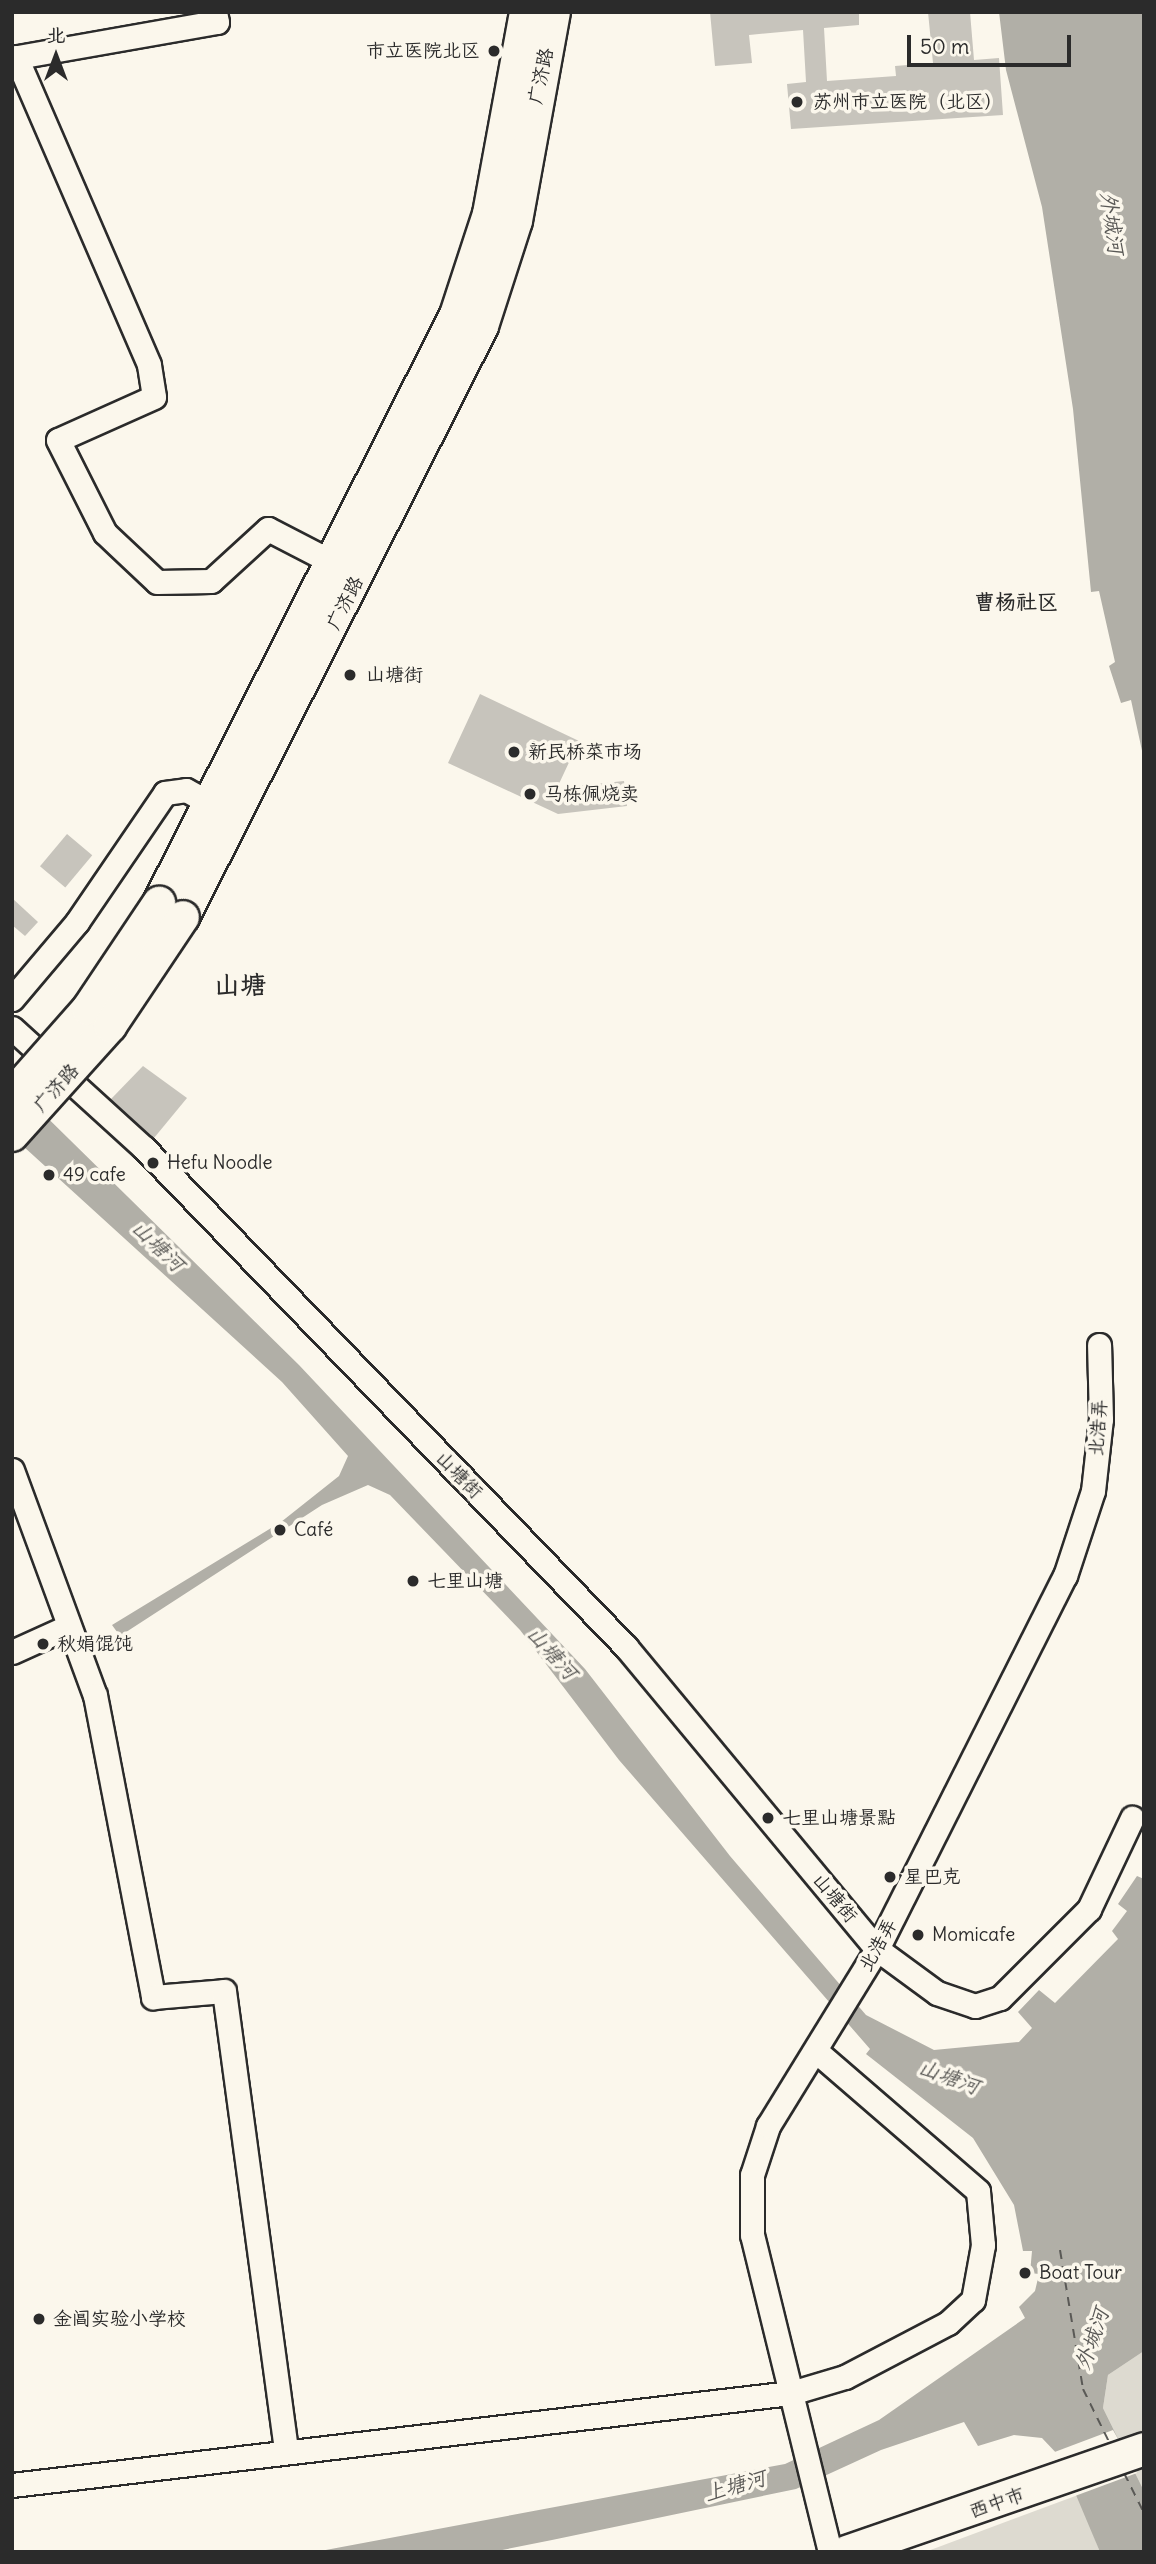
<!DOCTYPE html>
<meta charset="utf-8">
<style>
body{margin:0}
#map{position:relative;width:1156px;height:2564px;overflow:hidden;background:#fbf7ec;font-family:Delius,"LXGW WenKai TC",sans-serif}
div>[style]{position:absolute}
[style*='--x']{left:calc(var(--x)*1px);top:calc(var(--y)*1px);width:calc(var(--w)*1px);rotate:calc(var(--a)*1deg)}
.green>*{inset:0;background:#dddad0}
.water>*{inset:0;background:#b1afa7}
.pier>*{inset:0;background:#fbf7ec}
.ferry>*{height:2px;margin-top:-1px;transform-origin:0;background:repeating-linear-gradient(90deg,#5a5956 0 9px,transparent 0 16px)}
.building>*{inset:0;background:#c7c4bc;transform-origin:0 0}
.roads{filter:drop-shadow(2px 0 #2b2b2b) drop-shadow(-2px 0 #2b2b2b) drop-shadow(0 2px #2b2b2b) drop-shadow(0 -2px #2b2b2b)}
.street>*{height:23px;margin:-11.5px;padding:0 11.5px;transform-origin:11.5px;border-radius:11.5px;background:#fbf7ec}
.secondary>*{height:32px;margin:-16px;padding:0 16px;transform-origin:16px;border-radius:16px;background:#fbf7ec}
.bridges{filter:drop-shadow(2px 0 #2b2b2b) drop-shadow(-2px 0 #2b2b2b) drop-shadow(0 2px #2b2b2b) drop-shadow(0 -2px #2b2b2b)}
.secondary-bridge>*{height:32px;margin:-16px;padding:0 16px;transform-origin:16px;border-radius:16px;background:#fbf7ec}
.dots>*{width:19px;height:19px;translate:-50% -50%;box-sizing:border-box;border:4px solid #fbf7ec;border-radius:50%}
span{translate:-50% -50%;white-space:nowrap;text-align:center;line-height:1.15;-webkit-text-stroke:7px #fbf7ec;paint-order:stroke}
.poi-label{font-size:19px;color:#2b2b2b}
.right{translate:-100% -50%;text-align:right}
.left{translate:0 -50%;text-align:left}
.street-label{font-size:19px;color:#2b2b2b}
.water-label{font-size:21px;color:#5a5956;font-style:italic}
.neighbourhood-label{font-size:21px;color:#2b2b2b;font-weight:700}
.district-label{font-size:26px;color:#2b2b2b;font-weight:700}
.frame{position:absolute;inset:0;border:14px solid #2b2b2b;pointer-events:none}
.north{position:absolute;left:21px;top:21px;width:70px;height:70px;-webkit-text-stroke:5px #fbf7ec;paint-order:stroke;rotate:0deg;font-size:19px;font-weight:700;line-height:28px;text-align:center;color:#2b2b2b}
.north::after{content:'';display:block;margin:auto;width:24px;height:32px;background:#2b2b2b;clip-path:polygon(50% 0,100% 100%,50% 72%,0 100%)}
.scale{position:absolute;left:907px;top:35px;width:164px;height:32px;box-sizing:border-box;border:4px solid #2b2b2b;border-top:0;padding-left:9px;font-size:21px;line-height:24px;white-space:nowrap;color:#2b2b2b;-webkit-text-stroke:5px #fbf7ec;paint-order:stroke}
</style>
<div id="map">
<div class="green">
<i style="clip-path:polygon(1144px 2351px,1144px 2491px,1103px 2408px,1108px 2375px)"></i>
<i style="clip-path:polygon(1078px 2495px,1100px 2552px,925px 2552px)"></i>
</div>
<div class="water">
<i style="clip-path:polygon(999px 12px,1144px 12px,1144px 760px,1131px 700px,1121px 703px,1109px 666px,1115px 662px,1099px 591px,1091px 592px,1073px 409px,1042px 207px,1006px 70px)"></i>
<i style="clip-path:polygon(12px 1083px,299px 1365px,585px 1669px,730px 1856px,866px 2015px,934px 2050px,1019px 2042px,1032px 2028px,1018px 2012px,1039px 1990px,1055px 2003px,1118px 1939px,1112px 1931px,1127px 1911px,1118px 1904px,1137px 1876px,1144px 1879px,1144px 2351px,1108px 2375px,1103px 2408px,1144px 2491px,1144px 2552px,1100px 2552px,1060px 2457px,1042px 2438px,1014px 2435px,978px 2446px,964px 2422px,881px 2450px,796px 2489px,552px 2540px,492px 2552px,315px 2552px,785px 2464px,879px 2420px,1025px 2318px,1019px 2307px,1035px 2291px,1039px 2274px,1030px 2273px,1032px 2251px,1023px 2251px,1014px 2205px,973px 2138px,866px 2054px,870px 2049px,619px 1760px,520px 1630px,390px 1495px,368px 1485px,322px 1505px,120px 1636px,112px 1625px,281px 1522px,339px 1476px,348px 1456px,282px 1382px,12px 1136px)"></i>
</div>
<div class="pier">
<i style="clip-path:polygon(1113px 2430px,1137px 2473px,1075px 2496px,1052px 2453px)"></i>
</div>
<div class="ferry">
<i style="--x:1060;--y:2250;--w:141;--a:80.6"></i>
<i style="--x:1083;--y:2389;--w:64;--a:63.8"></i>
<i style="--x:1124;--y:2473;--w:45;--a:63.4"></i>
</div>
<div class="building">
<i style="clip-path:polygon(710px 12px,859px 12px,859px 25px,824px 28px,827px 81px,896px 76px,895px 66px,933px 63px,928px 12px,970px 12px,974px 60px,999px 58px,1003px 115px,791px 129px,787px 84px,806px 82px,803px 30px,749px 35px,752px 63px,715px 66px)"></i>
<i style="clip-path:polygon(480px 694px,579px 741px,557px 788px,624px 781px,627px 806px,558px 814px,448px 763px)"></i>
<i style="left:67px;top:834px;width:33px;height:42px;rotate:40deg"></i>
<i style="clip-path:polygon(12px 898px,38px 922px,25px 936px,12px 925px)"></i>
<i style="clip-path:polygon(143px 1066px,187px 1098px,154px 1138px,111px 1099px)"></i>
</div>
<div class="roads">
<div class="street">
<i style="--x:16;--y:57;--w:335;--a:66.6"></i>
<i style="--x:149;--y:365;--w:32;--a:81"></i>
<i style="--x:154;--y:397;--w:105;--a:155.9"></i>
<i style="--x:58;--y:440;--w:104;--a:63.2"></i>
<i style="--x:105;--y:533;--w:71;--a:43.3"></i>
<i style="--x:157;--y:582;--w:54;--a:-1.1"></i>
<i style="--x:211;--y:581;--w:77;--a:-42.4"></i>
<i style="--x:268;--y:529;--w:74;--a:27.3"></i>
<i style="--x:12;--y:58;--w:208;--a:-10"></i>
<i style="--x:217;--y:22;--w:10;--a:-101"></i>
<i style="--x:12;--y:999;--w:101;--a:-49.8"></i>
<i style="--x:77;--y:922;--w:156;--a:-55.7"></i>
<i style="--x:165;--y:793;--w:21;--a:-8"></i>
<i style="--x:186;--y:790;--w:31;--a:29"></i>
<i style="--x:12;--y:1028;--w:178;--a:42.3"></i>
<i style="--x:144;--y:1148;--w:694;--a:45.99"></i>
<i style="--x:626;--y:1647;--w:393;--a:50.3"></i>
<i style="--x:877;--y:1949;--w:74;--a:36.3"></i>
<i style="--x:937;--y:1993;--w:40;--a:18.9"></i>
<i style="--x:975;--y:2006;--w:26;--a:-18"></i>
<i style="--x:1000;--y:1998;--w:126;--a:-45"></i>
<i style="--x:1089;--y:1909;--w:101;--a:-64.7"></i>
<i style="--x:12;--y:1470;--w:240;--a:69.8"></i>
<i style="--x:95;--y:1695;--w:308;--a:79.1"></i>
<i style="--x:153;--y:1997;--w:71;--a:-4.8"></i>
<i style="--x:224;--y:1991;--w:465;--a:82.3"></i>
<i style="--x:12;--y:1652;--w:60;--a:-24.4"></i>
<i style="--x:12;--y:2485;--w:784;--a:-6.74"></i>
<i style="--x:791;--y:2393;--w:56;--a:-16.5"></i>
<i style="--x:845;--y:2377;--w:116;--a:-27.7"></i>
<i style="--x:948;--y:2323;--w:34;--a:-43"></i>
<i style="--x:973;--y:2300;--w:56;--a:-79.7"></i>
<i style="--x:983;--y:2245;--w:54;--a:-95.3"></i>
<i style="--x:978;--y:2191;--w:213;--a:-139.2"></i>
<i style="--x:830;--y:2552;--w:326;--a:-103.8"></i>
<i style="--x:752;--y:2235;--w:60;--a:-90"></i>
<i style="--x:752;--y:2175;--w:52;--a:-71.9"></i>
<i style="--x:768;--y:2126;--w:208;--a:-58.4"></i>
<i style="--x:877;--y:1949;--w:418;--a:-63.3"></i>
<i style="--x:1065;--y:1576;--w:89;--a:-71.8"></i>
<i style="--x:1093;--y:1491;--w:72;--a:-83.7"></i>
<i style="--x:1101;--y:1419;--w:74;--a:-91.5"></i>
</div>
<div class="secondary">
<i style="--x:159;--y:903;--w:659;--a:-63.2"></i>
<i style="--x:456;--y:315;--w:106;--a:-71.9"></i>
<i style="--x:489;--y:214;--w:205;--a:-79.6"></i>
<i style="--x:183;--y:917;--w:662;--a:-63.16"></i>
<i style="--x:482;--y:326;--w:110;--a:-72.1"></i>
<i style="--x:516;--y:221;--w:212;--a:-79.7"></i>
<i style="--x:847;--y:2552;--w:314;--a:-19.1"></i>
</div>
</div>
<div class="bridges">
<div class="secondary-bridge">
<i style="--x:12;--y:1095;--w:115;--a:-48.5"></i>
<i style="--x:88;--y:1009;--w:128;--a:-56.2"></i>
<i style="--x:12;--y:1135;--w:147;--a:-48"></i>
<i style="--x:110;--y:1026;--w:131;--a:-56.2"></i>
</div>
</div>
<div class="dots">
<i style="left:494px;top:51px;background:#2b2b2b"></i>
<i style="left:797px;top:102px;background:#2b2b2b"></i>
<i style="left:350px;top:675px;background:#2b2b2b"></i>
<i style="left:514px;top:752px;background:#2b2b2b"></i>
<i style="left:530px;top:794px;background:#2b2b2b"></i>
<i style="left:153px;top:1163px;background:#2b2b2b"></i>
<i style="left:49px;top:1175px;background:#2b2b2b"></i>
<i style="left:280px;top:1530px;background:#2b2b2b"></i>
<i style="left:413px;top:1581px;background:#2b2b2b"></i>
<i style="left:43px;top:1644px;background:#2b2b2b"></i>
<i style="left:768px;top:1818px;background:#2b2b2b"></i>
<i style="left:890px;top:1877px;background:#2b2b2b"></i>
<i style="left:918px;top:1935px;background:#2b2b2b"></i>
<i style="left:1025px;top:2273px;background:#2b2b2b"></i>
<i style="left:39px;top:2319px;background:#2b2b2b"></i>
</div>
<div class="poi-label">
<span class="right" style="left:480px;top:51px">市立医院北区</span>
<span class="left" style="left:813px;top:102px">苏州市立医院（北区）</span>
<span class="left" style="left:366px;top:675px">山塘街</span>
<span class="left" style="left:528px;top:752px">新民桥菜市场</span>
<span class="left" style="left:544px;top:794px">马栋佩烧卖</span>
<span class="left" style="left:167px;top:1163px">Hefu Noodle</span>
<span class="left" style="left:63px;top:1175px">49 cafe</span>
<span class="left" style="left:294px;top:1530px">Café</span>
<span class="left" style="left:427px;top:1581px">七里山塘</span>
<span class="left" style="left:57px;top:1644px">秋娟馄饨</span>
<span class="left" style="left:782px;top:1818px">七里山塘景點</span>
<span class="left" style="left:904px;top:1877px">星巴克</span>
<span class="left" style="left:932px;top:1935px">Momicafe</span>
<span class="left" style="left:1039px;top:2273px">Boat Tour</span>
<span class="left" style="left:53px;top:2319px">金阊实验小学校</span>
</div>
<div class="street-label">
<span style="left:541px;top:76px;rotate:-78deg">广济路</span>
<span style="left:345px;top:603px;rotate:-63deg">广济路</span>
<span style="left:56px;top:1088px;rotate:-48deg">广济路</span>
<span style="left:1098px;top:1428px;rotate:-86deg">北浩弄</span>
<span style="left:459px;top:1475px;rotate:45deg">山塘街</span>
<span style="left:835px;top:1898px;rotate:50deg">山塘街</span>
<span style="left:878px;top:1945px;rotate:-61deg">北浩弄</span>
<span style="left:997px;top:2503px;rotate:-19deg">西中市</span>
</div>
<div class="water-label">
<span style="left:1112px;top:223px;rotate:82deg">外城河</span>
<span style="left:158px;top:1246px;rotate:44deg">山塘河</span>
<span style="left:552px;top:1653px;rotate:48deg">山塘河</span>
<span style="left:949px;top:2077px;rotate:20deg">山塘河</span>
<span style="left:1092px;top:2339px;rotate:-71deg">外城河</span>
<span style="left:735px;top:2486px;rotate:-16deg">上塘河</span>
</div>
<div class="neighbourhood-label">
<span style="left:1016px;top:602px">曹杨社区</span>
</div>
<div class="district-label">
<span style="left:240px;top:985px">山塘</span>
</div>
<div class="frame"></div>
<div class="north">北</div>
<div class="scale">50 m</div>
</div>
